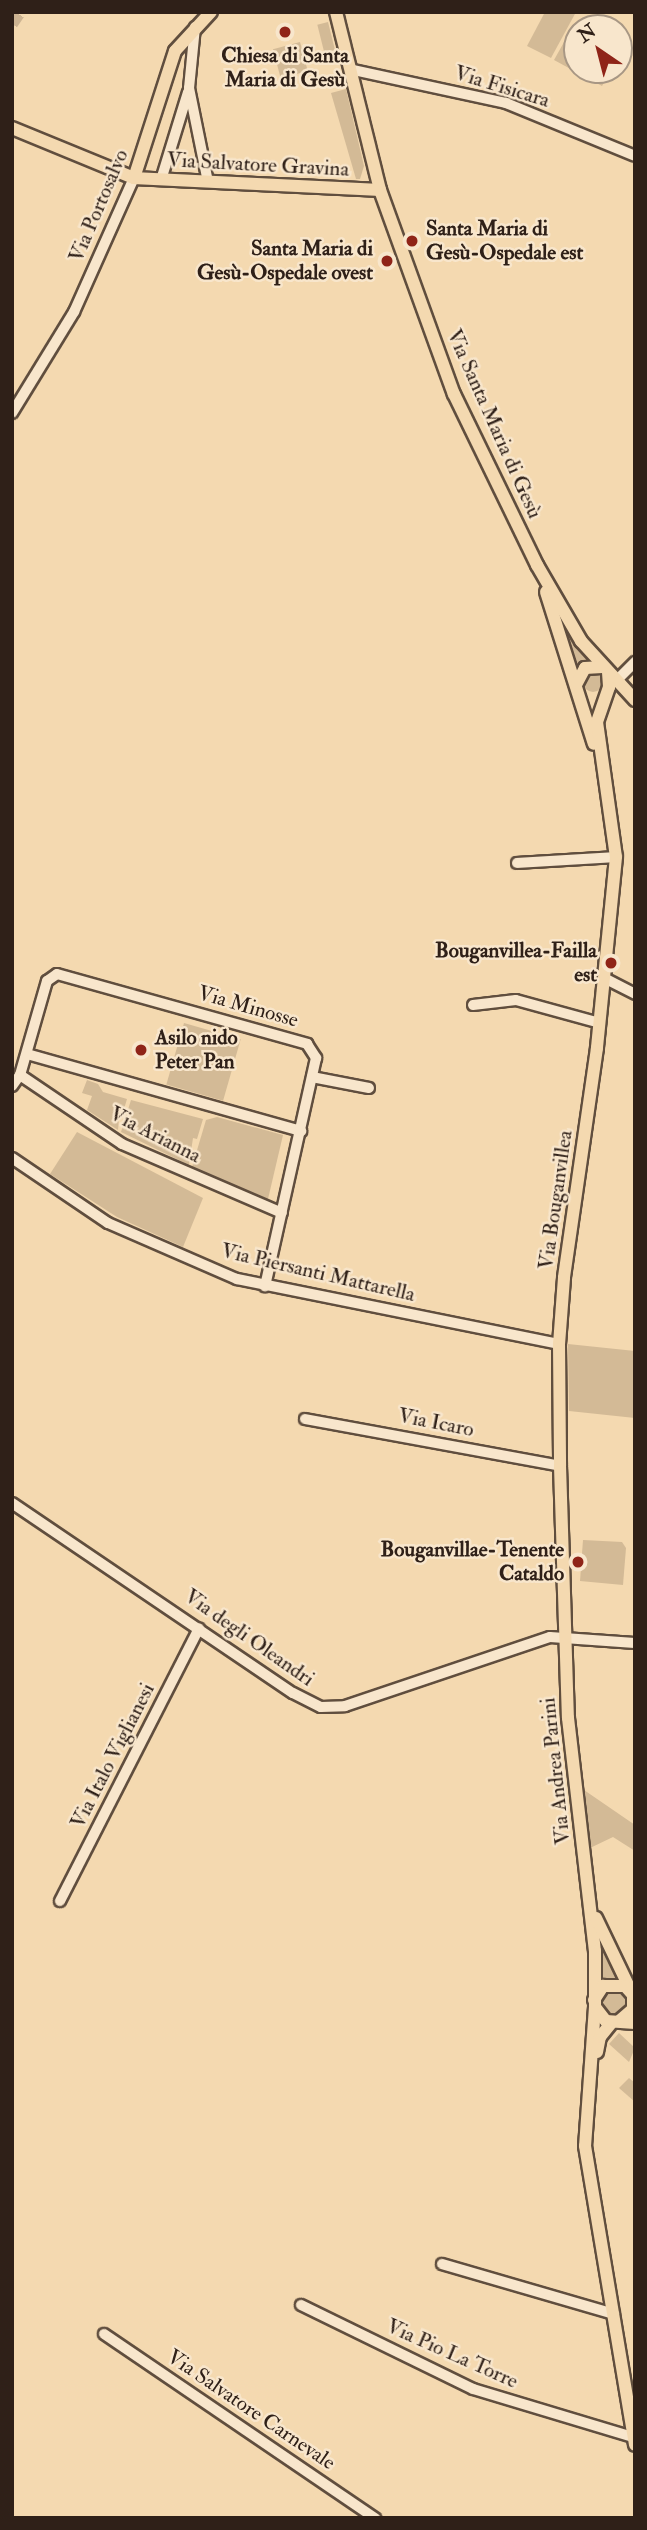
<!DOCTYPE html>
<meta charset="utf-8">
<style>
body{margin:0}
#map{position:relative;width:647px;height:2530px;overflow:hidden;background:#f4d9b0;font-family:"IM FELL Double Pica",serif}
div>[style]{position:absolute}
[style*='--x']{left:calc(var(--x)*1px);top:calc(var(--y)*1px);width:calc(var(--w)*1px);rotate:calc(var(--a)*1deg)}
.green>*{inset:0;background:#d3ba96;transform-origin:0 0}
.round{border-radius:50%}
.major-tunnel>*{height:12px;margin-top:-6px;transform-origin:0;background:repeating-linear-gradient(90deg,#cdb492 0 12px,transparent 0 18px)}
.roads{filter:drop-shadow(2px 0 #604e3e) drop-shadow(-2px 0 #604e3e) drop-shadow(0 2px #604e3e) drop-shadow(0 -2px #604e3e)}
.minor>*{height:10px;margin:-5px;padding:0 5px;transform-origin:5px;border-radius:5px;background:#f8e6cc}
.major>*{height:12px;margin:-6px;padding:0 6px;transform-origin:6px;border-radius:6px;background:#f4d9b0}
.dots>*{width:19px;height:19px;translate:-50% -50%;box-sizing:border-box;border:4px solid #f8e6cc;border-radius:50%}
span{translate:-50% -50%;white-space:nowrap;text-align:center;line-height:1.15;-webkit-text-stroke:5px #f8e6cc;paint-order:stroke}
.poi-label{font-size:21px;color:#2f2018;font-weight:700}
.left{translate:0 -50%;text-align:left}
.right{translate:-100% -50%;text-align:right}
.street-label{font-size:21px;color:#2f2018}
.frame{position:absolute;inset:0;border:14px solid #2f2018;pointer-events:none}
.north{position:absolute;left:563px;top:14px;width:70px;height:70px;box-sizing:border-box;background:#f8e6cc;border:2px solid #a89784;border-radius:50%;rotate:325deg;font-size:19px;font-weight:700;line-height:28px;text-align:center;color:#2f2018}
.north::after{content:'';display:block;margin:auto;width:24px;height:32px;background:#8f2418;clip-path:polygon(50% 0,100% 100%,50% 72%,0 100%)}
</style>
<div id="map">
<div class="green">
<i style="clip-path:polygon(545px 12px,576px 12px,551px 58px,527px 46px)"></i>
<i style="left:328px;top:22px;width:40px;height:11px;rotate:76deg"></i>
<i style="clip-path:polygon(568px 35px,577px 41px,577px 70px,611px 70px,602px 86px,554px 60px)"></i>
<i style="left:300px;top:42px;width:30px;height:28px;rotate:75deg"></i>
<i style="clip-path:polygon(346px 89px,364px 166px,360px 179px,356px 179px,331px 93px)"></i>
<i style="clip-path:polygon(570px 632px,588px 659px,577px 666px,567px 633px)"></i>
<i class="round" style="left:583px;top:672px;width:20px;height:20px"></i>
<i style="left:184px;top:1023px;width:59px;height:64px;rotate:16deg"></i>
<i style="clip-path:polygon(87px 1080px,98px 1084px,103px 1092px,127px 1099px,124px 1109px,120px 1109px,118px 1130px,87px 1110px,92px 1096px,82px 1093px)"></i>
<i style="clip-path:polygon(131px 1100px,203px 1119px,197px 1139px,193px 1138px,189px 1165px,121px 1132px)"></i>
<i style="clip-path:polygon(217px 1117px,283px 1135px,268px 1199px,192px 1167px,206px 1120px)"></i>
<i style="clip-path:polygon(77px 1132px,203px 1198px,183px 1247px,117px 1217px,50px 1174px)"></i>
<i style="clip-path:polygon(568px 1344px,635px 1351px,635px 1418px,569px 1411px)"></i>
<i style="clip-path:polygon(583px 1540px,622px 1542px,626px 1548px,623px 1585px,580px 1581px)"></i>
<i style="clip-path:polygon(584px 1790px,635px 1825px,635px 1851px,613px 1837px,590px 1848px)"></i>
<i style="clip-path:polygon(603px 1947px,617px 1978px,600px 1982px,601px 1948px)"></i>
<i style="clip-path:polygon(616px 1988px,628px 1996px,629px 2005px,620px 2016px,610px 2017px,600px 2006px,603px 1992px)"></i>
<i style="clip-path:polygon(619px 2033px,635px 2048px,629px 2062px,609px 2044px)"></i>
<i style="clip-path:polygon(629px 2078px,635px 2083px,635px 2102px,619px 2088px)"></i>
</div>
<div class="major-tunnel">
<i style="--x:12;--y:24;--w:14;--a:-56"></i>
</div>
<div class="roads">
<div class="minor">
<i style="--x:195;--y:27;--w:61;--a:95.6"></i>
<i style="--x:189;--y:88;--w:96;--a:78.6"></i>
<i style="--x:353;--y:70;--w:157;--a:12.2"></i>
<i style="--x:506;--y:103;--w:139;--a:22.3"></i>
<i style="--x:161;--y:180;--w:92;--a:-72.9"></i>
<i style="--x:12;--y:413;--w:119;--a:-58.5"></i>
<i style="--x:74;--y:312;--w:147;--a:-65.9"></i>
<i style="--x:616;--y:681;--w:27;--a:-45"></i>
<i style="--x:517;--y:863;--w:99;--a:-3.5"></i>
<i style="--x:604;--y:978;--w:35;--a:27"></i>
<i style="--x:473;--y:1005;--w:43;--a:-6.6"></i>
<i style="--x:516;--y:1000;--w:87;--a:15.3"></i>
<i style="--x:27;--y:1054;--w:285;--a:15.7"></i>
<i style="--x:20;--y:1075;--w:123;--a:34.1"></i>
<i style="--x:122;--y:1144;--w:174;--a:23.3"></i>
<i style="--x:312;--y:1077;--w:58;--a:10.9"></i>
<i style="--x:12;--y:1086;--w:14;--a:-54"></i>
<i style="--x:20;--y:1075;--w:98;--a:-74"></i>
<i style="--x:47;--y:981;--w:12;--a:-35"></i>
<i style="--x:57;--y:974;--w:260;--a:15.6"></i>
<i style="--x:307;--y:1044;--w:17;--a:57"></i>
<i style="--x:316;--y:1058;--w:234;--a:102.6"></i>
<i style="--x:12;--y:1158;--w:116;--a:34.1"></i>
<i style="--x:108;--y:1223;--w:141;--a:23.5"></i>
<i style="--x:237;--y:1279;--w:328;--a:11.4"></i>
<i style="--x:305;--y:1419;--w:259;--a:10.4"></i>
<i style="--x:12;--y:1503;--w:339;--a:34.1"></i>
<i style="--x:293;--y:1693;--w:31;--a:27"></i>
<i style="--x:321;--y:1707;--w:24;--a:-2"></i>
<i style="--x:345;--y:1706;--w:216;--a:-18.6"></i>
<i style="--x:550;--y:1637;--w:85;--a:4"></i>
<i style="--x:60;--y:1901;--w:306;--a:-63"></i>
<i style="--x:442;--y:2264;--w:179;--a:16.2"></i>
<i style="--x:301;--y:2305;--w:191;--a:26"></i>
<i style="--x:473;--y:2389;--w:167;--a:16.7"></i>
<i style="--x:104;--y:2334;--w:328;--a:34.2"></i>
</div>
<div class="major">
<i style="--x:336;--y:12;--w:183;--a:76.1"></i>
<i style="--x:380;--y:190;--w:217;--a:70.1"></i>
<i style="--x:454;--y:394;--w:190;--a:64.1"></i>
<i style="--x:537;--y:565;--w:88;--a:59.9"></i>
<i style="--x:581;--y:641;--w:80;--a:47.5"></i>
<i style="--x:12;--y:128;--w:132;--a:22.3"></i>
<i style="--x:134;--y:178;--w:246;--a:2.8"></i>
<i style="--x:134;--y:178;--w:133;--a:-72.1"></i>
<i style="--x:175;--y:51;--w:53;--a:-47.3"></i>
<i style="--x:546;--y:592;--w:159;--a:72.5"></i>
<i style="--x:608;--y:672;--w:15;--a:86"></i>
<i style="--x:609;--y:687;--w:37;--a:109"></i>
<i style="--x:597;--y:722;--w:136;--a:82"></i>
<i style="--x:616;--y:857;--w:192;--a:95.7"></i>
<i style="--x:597;--y:1048;--w:232;--a:98.2"></i>
<i style="--x:564;--y:1278;--w:66;--a:94.3"></i>
<i style="--x:559;--y:1344;--w:122;--a:89.5"></i>
<i style="--x:560;--y:1466;--w:252;--a:88.2"></i>
<i style="--x:568;--y:1718;--w:235;--a:83.4"></i>
<i style="--x:595;--y:1951;--w:56;--a:90"></i>
<i style="--x:595;--y:2007;--w:18;--a:52"></i>
<i style="--x:606;--y:2021;--w:29;--a:4"></i>
<i style="--x:577;--y:683;--w:17;--a:-62"></i>
<i style="--x:585;--y:668;--w:17;--a:-3"></i>
<i style="--x:596;--y:1918;--w:79;--a:64.4"></i>
<i style="--x:594;--y:2000;--w:17;--a:-57"></i>
<i style="--x:603;--y:1986;--w:22;--a:0"></i>
<i style="--x:625;--y:1986;--w:12;--a:48"></i>
<i style="--x:633;--y:1995;--w:14;--a:90"></i>
<i style="--x:633;--y:2009;--w:18;--a:139"></i>
<i style="--x:595;--y:2007;--w:139;--a:94.1"></i>
<i style="--x:585;--y:2146;--w:303;--a:80.5"></i>
<i style="--x:597;--y:2052;--w:15;--a:-79"></i>
<i style="--x:600;--y:2037;--w:19;--a:-51"></i>
</div>
</div>
<div class="dots">
<i style="left:285px;top:32px;background:#8f2418"></i>
<i style="left:412px;top:241px;background:#8f2418"></i>
<i style="left:387px;top:261px;background:#8f2418"></i>
<i style="left:611px;top:963px;background:#8f2418"></i>
<i style="left:141px;top:1050px;background:#8f2418"></i>
<i style="left:578px;top:1562px;background:#8f2418"></i>
</div>
<div class="poi-label">
<span style="left:285px;top:68px">Chiesa di Santa<br>Maria di Gesù</span>
<span class="left" style="left:426px;top:241px">Santa Maria di<br>Gesù-Ospedale est</span>
<span class="right" style="left:373px;top:261px">Santa Maria di<br>Gesù-Ospedale ovest</span>
<span class="right" style="left:597px;top:963px">Bouganvillea-Failla<br>est</span>
<span class="left" style="left:155px;top:1050px">Asilo nido<br>Peter Pan</span>
<span class="right" style="left:564px;top:1562px">Bouganvillae-Tenente<br>Cataldo</span>
</div>
<div class="street-label">
<span style="left:502px;top:87px;rotate:17deg">Via Fisicara</span>
<span style="left:258px;top:165px;rotate:3deg">Via Salvatore Gravina</span>
<span style="left:99px;top:206px;rotate:-67deg">Via Portosalvo</span>
<span style="left:494px;top:424px;rotate:66deg">Via Santa Maria di Gesù</span>
<span style="left:248px;top:1007px;rotate:16deg">Via Minosse</span>
<span style="left:155px;top:1135px;rotate:27deg">Via Arianna</span>
<span style="left:556px;top:1200px;rotate:-82deg">Via Bouganvillea</span>
<span style="left:318px;top:1273px;rotate:13deg">Via Piersanti Mattarella</span>
<span style="left:436px;top:1423px;rotate:11deg">Via Icaro</span>
<span style="left:249px;top:1638px;rotate:35deg">Via degli Oleandri</span>
<span style="left:113px;top:1756px;rotate:-63deg">Via Italo Viglianesi</span>
<span style="left:556px;top:1771px;rotate:-96deg">Via Andrea Parini</span>
<span style="left:452px;top:2354px;rotate:24deg">Via Pio La Torre</span>
<span style="left:251px;top:2410px;rotate:34deg">Via Salvatore Carnevale</span>
</div>
<div class="frame"></div>
<div class="north">N</div>
</div>
